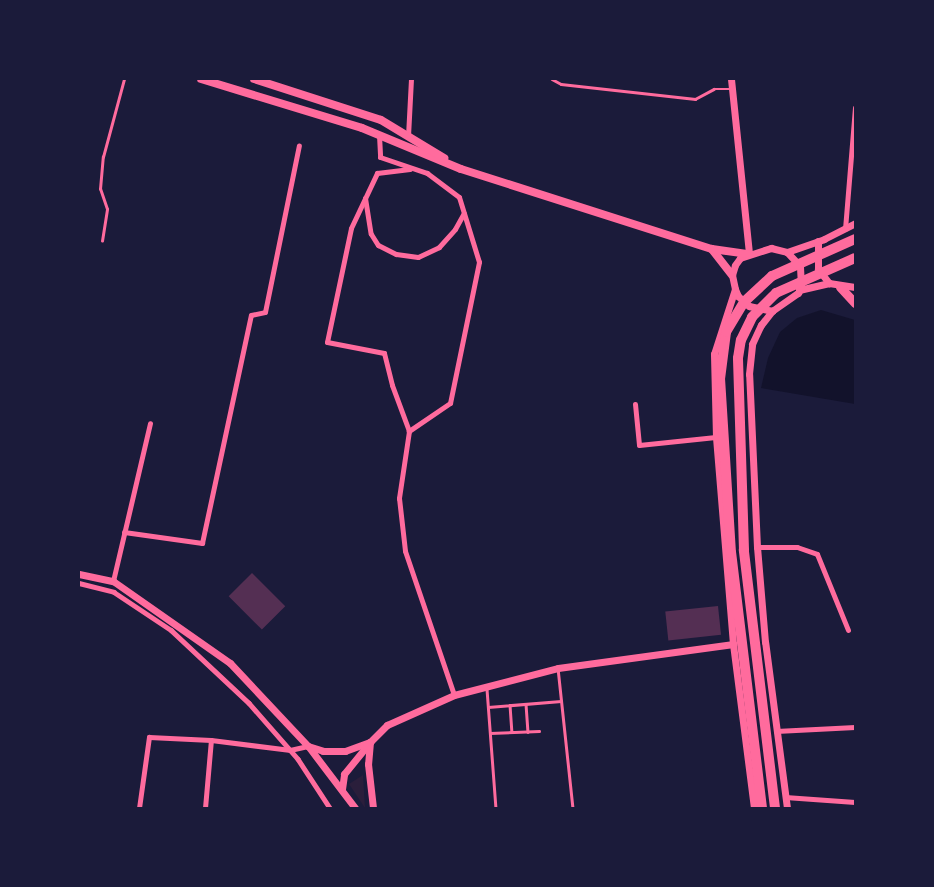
<!DOCTYPE html>
<style>
body{margin:0}
#map{position:relative;width:934px;height:887px;overflow:hidden;background:#1b1b3a;font-family:Bitter,serif}
div>[style]{position:absolute}
[style*='--x']{left:calc(var(--x)*1px);top:calc(var(--y)*1px);width:calc(var(--w)*1px);rotate:calc(var(--a)*1deg)}
.green>*{inset:0;background:#2a1e3b}
.water>*{inset:0;background:#12122b}
.building>*{inset:0;background:#542f53;transform-origin:0 0}
.service>*{height:2.5px;margin:-1.25px;padding:0 1.25px;transform-origin:1.25px;border-radius:1.25px;background:#ff6b9d}
.pedestrian>*{height:4.5px;margin:-2.25px;padding:0 2.25px;transform-origin:2.25px;border-radius:2.25px;background:#ff6b9d}
.minor>*{height:5px;margin:-2.5px;padding:0 2.5px;transform-origin:2.5px;border-radius:2.5px;background:#ff6b9d}
.tertiary>*{height:7px;margin:-3.5px;padding:0 3.5px;transform-origin:3.5px;border-radius:3.5px;background:#ff6b9d}
.secondary>*{height:8px;margin:-4px;padding:0 4px;transform-origin:4px;border-radius:4px;background:#ff6b9d}
.primary>*{height:9px;margin:-4.5px;padding:0 4.5px;transform-origin:4.5px;border-radius:4.5px;background:#ff6b9d}
.trunk>*{height:10px;margin:-5px;padding:0 5px;transform-origin:5px;border-radius:5px;background:#ff6b9d}
span{translate:-50% -50%;white-space:nowrap;text-align:center;line-height:1.15;-webkit-text-stroke:6px #1b1b3a;paint-order:stroke}
.frame{position:absolute;inset:0;border:80px solid #1b1b3a;pointer-events:none}
</style>
<div id="map">
<div class="green">
<i style="clip-path:polygon(363px 775px,365px 808px,349px 784px)"></i>
</div>
<div class="water">
<i style="clip-path:polygon(821px 310px,855px 320px,855px 404px,761px 388px,768px 358px,780px 332px,797px 318px)"></i>
</div>
<div class="building">
<i style="left:252px;top:573px;width:47px;height:33px;rotate:45deg"></i>
<i style="left:718px;top:606px;width:29px;height:53px;rotate:84deg"></i>
</div>
<div class="service">
<i style="--x:552;--y:79;--w:10;--a:29"></i>
<i style="--x:561;--y:84;--w:135;--a:6.4"></i>
<i style="--x:695;--y:99;--w:21;--a:-28"></i>
<i style="--x:714;--y:89;--w:15;--a:0"></i>
<i style="--x:102;--y:241;--w:32;--a:-81"></i>
<i style="--x:107;--y:209;--w:21;--a:-109"></i>
<i style="--x:100;--y:189;--w:32;--a:-85"></i>
<i style="--x:103;--y:157;--w:81;--a:-74.9"></i>
<i style="--x:558;--y:668;--w:141;--a:83.9"></i>
<i style="--x:487;--y:689;--w:119;--a:85.7"></i>
<i style="--x:526;--y:704;--w:28;--a:86"></i>
<i style="--x:510;--y:705;--w:27;--a:86"></i>
<i style="--x:488;--y:707;--w:73;--a:-4.7"></i>
<i style="--x:490;--y:733;--w:49;--a:-2.3"></i>
</div>
<div class="pedestrian">
<i style="--x:79;--y:583;--w:36;--a:14"></i>
<i style="--x:114;--y:592;--w:69;--a:33.7"></i>
<i style="--x:171;--y:630;--w:107;--a:43.1"></i>
<i style="--x:249;--y:703;--w:74;--a:48.8"></i>
<i style="--x:298;--y:759;--w:59;--a:56.9"></i>
</div>
<div class="minor">
<i style="--x:379;--y:135;--w:22;--a:87"></i>
<i style="--x:380;--y:157;--w:50;--a:18.8"></i>
<i style="--x:427;--y:173;--w:40;--a:37"></i>
<i style="--x:459;--y:197;--w:68;--a:72.9"></i>
<i style="--x:479;--y:262;--w:144;--a:101.6"></i>
<i style="--x:450;--y:403;--w:50;--a:145.7"></i>
<i style="--x:409;--y:431;--w:68;--a:98.5"></i>
<i style="--x:399;--y:498;--w:53;--a:83.5"></i>
<i style="--x:405;--y:551;--w:152;--a:71.2"></i>
<i style="--x:408;--y:136;--w:57;--a:-87"></i>
<i style="--x:365;--y:198;--w:36;--a:81"></i>
<i style="--x:371;--y:234;--w:13;--a:58"></i>
<i style="--x:378;--y:245;--w:20;--a:27"></i>
<i style="--x:396;--y:254;--w:22;--a:8"></i>
<i style="--x:418;--y:257;--w:23;--a:-25"></i>
<i style="--x:439;--y:247;--w:24;--a:-48"></i>
<i style="--x:455;--y:229;--w:18;--a:-61"></i>
<i style="--x:845;--y:229;--w:122;--a:-85.3"></i>
<i style="--x:635;--y:404;--w:41;--a:84.4"></i>
<i style="--x:639;--y:445;--w:77;--a:-5.9"></i>
<i style="--x:409;--y:431;--w:49;--a:-110.3"></i>
<i style="--x:392;--y:385;--w:33;--a:-104"></i>
<i style="--x:384;--y:353;--w:58;--a:-169.1"></i>
<i style="--x:327;--y:342;--w:116;--a:-78.1"></i>
<i style="--x:351;--y:228;--w:61;--a:-64.7"></i>
<i style="--x:377;--y:173;--w:33;--a:-7"></i>
<i style="--x:124;--y:532;--w:79;--a:8"></i>
<i style="--x:202;--y:543;--w:233;--a:-77.9"></i>
<i style="--x:251;--y:315;--w:14;--a:-12"></i>
<i style="--x:265;--y:312;--w:170;--a:-78.5"></i>
<i style="--x:757;--y:547;--w:40;--a:0"></i>
<i style="--x:797;--y:547;--w:21;--a:19"></i>
<i style="--x:817;--y:554;--w:82;--a:67.8"></i>
<i style="--x:113;--y:581;--w:162;--a:-76.8"></i>
<i style="--x:776;--y:731;--w:79;--a:-2.9"></i>
<i style="--x:785;--y:797;--w:70;--a:4.1"></i>
<i style="--x:139;--y:808;--w:72;--a:-82"></i>
<i style="--x:149;--y:737;--w:62;--a:2.8"></i>
<i style="--x:211;--y:740;--w:80;--a:7.2"></i>
<i style="--x:290;--y:750;--w:18;--a:-13"></i>
<i style="--x:205;--y:808;--w:68;--a:-85"></i>
</div>
<div class="tertiary">
<i style="--x:731;--y:79;--w:176;--a:84.1"></i>
<i style="--x:818;--y:241;--w:28;--a:90"></i>
<i style="--x:818;--y:269;--w:18;--a:52"></i>
<i style="--x:829;--y:283;--w:26;--a:9"></i>
<i style="--x:735;--y:289;--w:8;--a:67"></i>
<i style="--x:738;--y:296;--w:15;--a:42"></i>
<i style="--x:749;--y:306;--w:24;--a:12"></i>
<i style="--x:799;--y:290;--w:31;--a:-13"></i>
<i style="--x:79;--y:574;--w:35;--a:12"></i>
<i style="--x:113;--y:581;--w:143;--a:35"></i>
<i style="--x:230;--y:663;--w:114;--a:46.8"></i>
<i style="--x:308;--y:746;--w:78;--a:52.8"></i>
<i style="--x:370;--y:742;--w:22;--a:95"></i>
<i style="--x:368;--y:764;--w:44;--a:83.5"></i>
<i style="--x:308;--y:746;--w:16;--a:18"></i>
<i style="--x:323;--y:751;--w:22;--a:0"></i>
<i style="--x:345;--y:751;--w:27;--a:-20"></i>
<i style="--x:370;--y:742;--w:24;--a:-45"></i>
<i style="--x:387;--y:725;--w:73;--a:-24.1"></i>
<i style="--x:454;--y:695;--w:107;--a:-14.6"></i>
<i style="--x:558;--y:668;--w:177;--a:-7.8"></i>
<i style="--x:342;--y:789;--w:15;--a:-82"></i>
<i style="--x:344;--y:774;--w:41;--a:-50.9"></i>
<i style="--x:754;--y:808;--w:165;--a:-97.3"></i>
<i style="--x:733;--y:644;--w:208;--a:-94.7"></i>
<i style="--x:716;--y:437;--w:83;--a:-91.4"></i>
<i style="--x:714;--y:354;--w:68;--a:-72.1"></i>
<i style="--x:735;--y:289;--w:14;--a:-102"></i>
<i style="--x:732;--y:275;--w:10;--a:-73"></i>
<i style="--x:735;--y:265;--w:9;--a:-54"></i>
<i style="--x:740;--y:258;--w:33;--a:-18"></i>
<i style="--x:771;--y:248;--w:16;--a:14"></i>
<i style="--x:787;--y:252;--w:39;--a:-19"></i>
<i style="--x:824;--y:239;--w:35;--a:-27"></i>
<i style="--x:787;--y:808;--w:167;--a:-97.5"></i>
<i style="--x:765;--y:642;--w:95;--a:-94.8"></i>
<i style="--x:757;--y:547;--w:173;--a:-92.6"></i>
<i style="--x:749;--y:374;--w:30;--a:-84"></i>
<i style="--x:752;--y:344;--w:21;--a:-65"></i>
<i style="--x:761;--y:325;--w:18;--a:-52"></i>
<i style="--x:772;--y:311;--w:32;--a:-35"></i>
<i style="--x:798;--y:293;--w:8;--a:-67"></i>
<i style="--x:801;--y:286;--w:20;--a:-93"></i>
<i style="--x:800;--y:266;--w:19;--a:-133"></i>
</div>
<div class="secondary">
<i style="--x:201;--y:79;--w:168;--a:16.9"></i>
<i style="--x:362;--y:128;--w:107;--a:22.5"></i>
<i style="--x:461;--y:169;--w:263;--a:17.7"></i>
<i style="--x:254;--y:79;--w:133;--a:17.9"></i>
<i style="--x:381;--y:120;--w:74;--a:31.1"></i>
<i style="--x:732;--y:275;--w:33;--a:-128"></i>
<i style="--x:712;--y:249;--w:37;--a:8"></i>
</div>
<div class="primary">
<i style="--x:840;--y:287;--w:22;--a:47"></i>
</div>
<div class="trunk">
<i style="--x:762;--y:808;--w:257;--a:-96.9"></i>
<i style="--x:731;--y:553;--w:174;--a:-93.6"></i>
<i style="--x:720;--y:379;--w:47;--a:-82.7"></i>
<i style="--x:726;--y:332;--w:35;--a:-59"></i>
<i style="--x:744;--y:302;--w:38;--a:-43"></i>
<i style="--x:772;--y:276;--w:91;--a:-24"></i>
<i style="--x:775;--y:808;--w:260;--a:-96.9"></i>
<i style="--x:744;--y:550;--w:192;--a:-91.8"></i>
<i style="--x:738;--y:358;--w:18;--a:-81"></i>
<i style="--x:741;--y:340;--w:25;--a:-64"></i>
<i style="--x:752;--y:317;--w:34;--a:-45"></i>
<i style="--x:776;--y:293;--w:86;--a:-23.9"></i>
</div>
<div class="frame"></div>
</div>
